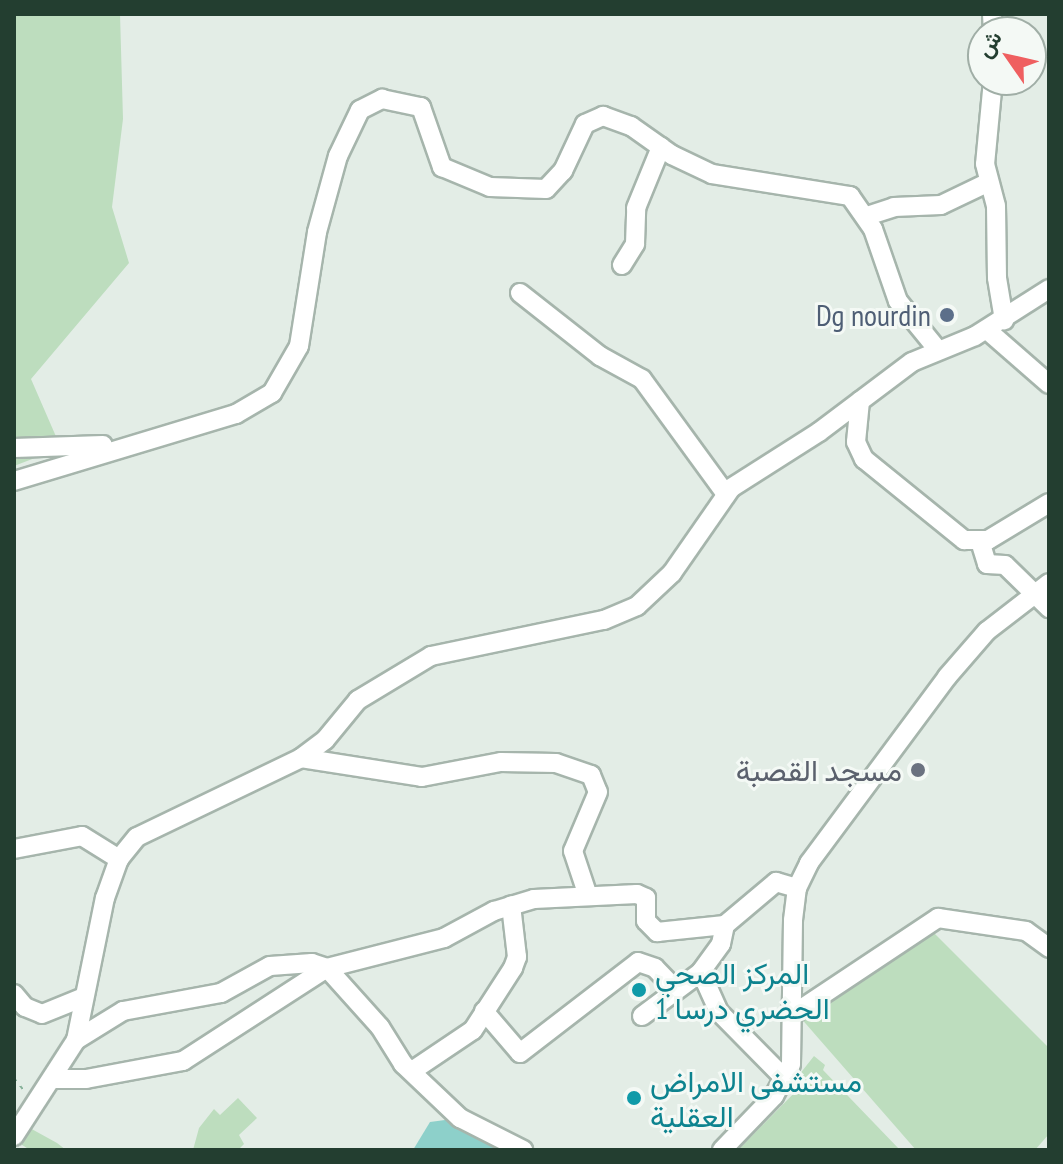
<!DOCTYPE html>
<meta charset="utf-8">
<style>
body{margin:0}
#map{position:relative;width:1063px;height:1164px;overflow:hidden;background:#e3ede6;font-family:"PT Sans Narrow",Vazirmatn,sans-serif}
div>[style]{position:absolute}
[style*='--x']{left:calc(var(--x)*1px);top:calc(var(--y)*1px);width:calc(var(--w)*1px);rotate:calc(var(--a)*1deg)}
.green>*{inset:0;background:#bdddbe}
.water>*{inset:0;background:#8dd0ca}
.path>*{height:2px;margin-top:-1px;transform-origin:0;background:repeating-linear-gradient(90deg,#85b098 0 4px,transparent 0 10px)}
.roads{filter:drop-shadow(2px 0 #a6b5ac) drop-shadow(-2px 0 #a6b5ac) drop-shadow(0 2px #a6b5ac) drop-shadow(0 -2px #a6b5ac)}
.minor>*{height:18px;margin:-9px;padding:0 9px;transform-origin:9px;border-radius:9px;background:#fff}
.dots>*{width:22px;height:22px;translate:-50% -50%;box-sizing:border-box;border:4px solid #f4f9f5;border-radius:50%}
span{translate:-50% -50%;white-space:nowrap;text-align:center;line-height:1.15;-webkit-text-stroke:6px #f4f9f5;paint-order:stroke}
.service-label{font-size:30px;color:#4e5e75}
.right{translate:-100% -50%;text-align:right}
.worship-label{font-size:30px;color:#5b616d}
.culture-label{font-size:30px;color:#0d838f}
.left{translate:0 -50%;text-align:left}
.frame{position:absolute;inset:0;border:16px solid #233e30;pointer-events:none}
.north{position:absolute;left:967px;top:16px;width:80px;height:80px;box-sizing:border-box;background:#f4f9f5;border:2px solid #a0aea6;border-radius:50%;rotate:304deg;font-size:22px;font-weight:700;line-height:32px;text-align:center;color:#233e30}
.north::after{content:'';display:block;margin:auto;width:28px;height:36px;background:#ef5f60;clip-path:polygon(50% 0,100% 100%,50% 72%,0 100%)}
</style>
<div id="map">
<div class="green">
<i style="clip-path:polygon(14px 14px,120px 14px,123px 119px,112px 207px,129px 263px,31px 379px,61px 448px,14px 466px)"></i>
<i style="clip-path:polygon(930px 929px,1049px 1048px,1049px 1134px,1035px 1150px,916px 1150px,799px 1016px)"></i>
<i style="clip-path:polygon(814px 1056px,825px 1065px,823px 1070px,900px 1150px,738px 1150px,804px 1083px,799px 1075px)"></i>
<i style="clip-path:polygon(238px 1098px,257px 1118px,239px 1135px,244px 1144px,238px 1150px,193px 1150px,199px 1128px,214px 1109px,220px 1115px)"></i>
<i style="clip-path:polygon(28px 1127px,57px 1143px,66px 1150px,30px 1150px,19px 1143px)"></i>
</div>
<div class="water">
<i style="clip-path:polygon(460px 1118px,520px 1150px,413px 1150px,430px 1122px)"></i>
</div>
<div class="path">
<i style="--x:14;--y:1078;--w:18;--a:52"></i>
</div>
<div class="roads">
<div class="minor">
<i style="--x:992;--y:14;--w:18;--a:87"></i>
<i style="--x:993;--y:80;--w:84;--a:95.4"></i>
<i style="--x:985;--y:164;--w:43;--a:75.3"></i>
<i style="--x:996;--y:206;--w:72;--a:89.2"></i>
<i style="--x:997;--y:278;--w:43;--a:80.5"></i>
<i style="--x:867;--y:216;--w:28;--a:-18"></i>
<i style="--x:894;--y:207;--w:47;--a:-2.4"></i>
<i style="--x:941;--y:205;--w:53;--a:-25.6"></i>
<i style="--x:622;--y:265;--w:25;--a:-58"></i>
<i style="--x:635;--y:244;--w:36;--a:-88"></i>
<i style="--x:636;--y:208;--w:66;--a:-67.7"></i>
<i style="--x:520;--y:293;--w:102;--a:38.2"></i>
<i style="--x:600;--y:356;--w:48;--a:28.7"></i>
<i style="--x:642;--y:379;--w:141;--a:53.9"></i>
<i style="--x:987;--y:330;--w:82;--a:41.1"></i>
<i style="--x:860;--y:401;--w:41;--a:95.6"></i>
<i style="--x:856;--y:442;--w:19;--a:65"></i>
<i style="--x:864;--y:459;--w:129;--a:39"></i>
<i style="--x:964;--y:540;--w:24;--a:0"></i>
<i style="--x:988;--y:540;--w:71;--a:-31.2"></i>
<i style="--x:14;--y:448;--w:89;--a:-1.9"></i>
<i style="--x:14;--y:481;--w:232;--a:-16.8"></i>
<i style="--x:236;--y:414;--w:42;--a:-30.3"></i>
<i style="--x:272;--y:393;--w:54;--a:-60.1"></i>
<i style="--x:299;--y:346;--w:115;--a:-81"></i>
<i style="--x:317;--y:232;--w:79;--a:-74.6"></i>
<i style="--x:338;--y:156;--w:51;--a:-64.4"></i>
<i style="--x:360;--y:110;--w:25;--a:-27"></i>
<i style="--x:382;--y:99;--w:40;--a:12"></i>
<i style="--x:421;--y:107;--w:64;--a:70.7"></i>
<i style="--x:442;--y:167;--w:52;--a:22.6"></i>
<i style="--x:490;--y:187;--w:56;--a:2"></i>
<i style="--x:546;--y:189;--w:25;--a:-47"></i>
<i style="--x:563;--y:171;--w:52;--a:-64.9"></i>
<i style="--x:585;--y:124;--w:20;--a:-24"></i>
<i style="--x:603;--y:116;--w:30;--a:20"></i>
<i style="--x:631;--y:126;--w:50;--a:35.3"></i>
<i style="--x:672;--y:155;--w:44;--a:25.4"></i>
<i style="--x:712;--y:174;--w:140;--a:9.1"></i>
<i style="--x:850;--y:196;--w:40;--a:55.1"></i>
<i style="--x:873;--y:229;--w:76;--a:70.9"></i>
<i style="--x:898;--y:301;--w:63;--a:50.8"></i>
<i style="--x:980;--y:541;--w:24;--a:73"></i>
<i style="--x:987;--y:564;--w:18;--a:3"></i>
<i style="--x:1005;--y:565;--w:62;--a:44.3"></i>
<i style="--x:301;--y:758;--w:122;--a:8.9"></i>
<i style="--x:422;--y:777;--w:80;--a:-10.8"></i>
<i style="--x:501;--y:762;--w:55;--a:1"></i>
<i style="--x:556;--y:763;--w:37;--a:19"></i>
<i style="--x:591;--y:775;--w:18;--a:68"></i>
<i style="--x:598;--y:792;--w:64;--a:113"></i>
<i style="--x:573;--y:851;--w:44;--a:71.6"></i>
<i style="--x:14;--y:849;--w:69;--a:-10.8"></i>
<i style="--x:82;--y:836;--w:44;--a:31.9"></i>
<i style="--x:725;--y:925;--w:67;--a:-40.1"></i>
<i style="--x:776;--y:882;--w:22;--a:16"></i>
<i style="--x:14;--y:994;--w:17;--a:50"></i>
<i style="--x:25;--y:1007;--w:18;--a:22"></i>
<i style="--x:42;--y:1014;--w:45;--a:-22"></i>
<i style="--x:484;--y:1011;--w:55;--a:49.4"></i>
<i style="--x:520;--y:1053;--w:149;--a:-37.6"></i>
<i style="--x:638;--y:962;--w:18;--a:19"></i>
<i style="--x:655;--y:968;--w:30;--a:46"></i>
<i style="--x:795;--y:1013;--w:172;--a:-33.6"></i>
<i style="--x:938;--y:918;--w:89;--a:8.4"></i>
<i style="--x:1026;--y:931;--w:29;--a:36"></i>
<i style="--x:642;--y:1016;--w:74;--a:-36.7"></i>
<i style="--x:701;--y:972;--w:44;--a:65.8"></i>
<i style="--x:719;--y:1012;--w:94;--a:45.4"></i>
<i style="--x:76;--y:1040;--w:55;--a:-31.7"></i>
<i style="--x:123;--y:1011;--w:100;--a:-10.4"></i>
<i style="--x:221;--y:993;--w:56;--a:-28.9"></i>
<i style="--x:270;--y:966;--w:42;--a:-4.1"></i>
<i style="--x:312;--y:963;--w:16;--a:18"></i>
<i style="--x:327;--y:968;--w:79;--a:48.1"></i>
<i style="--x:380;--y:1027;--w:44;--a:58.1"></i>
<i style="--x:403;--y:1064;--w:79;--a:43.5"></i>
<i style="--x:460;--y:1118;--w:71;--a:26.9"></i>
<i style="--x:412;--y:1071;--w:73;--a:-33.9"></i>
<i style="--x:473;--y:1030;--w:74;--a:-57.2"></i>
<i style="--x:513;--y:968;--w:12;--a:-70"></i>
<i style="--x:517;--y:957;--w:52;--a:-96.6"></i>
<i style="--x:54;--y:1079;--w:32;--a:0"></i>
<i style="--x:86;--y:1079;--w:99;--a:-10.5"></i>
<i style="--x:183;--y:1061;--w:171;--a:-32.9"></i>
<i style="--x:327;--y:968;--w:121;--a:-14.4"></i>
<i style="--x:444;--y:938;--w:57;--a:-28.4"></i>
<i style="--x:494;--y:911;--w:42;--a:-16.7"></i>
<i style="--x:534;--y:899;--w:103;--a:-2.8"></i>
<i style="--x:637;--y:894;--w:10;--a:24"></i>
<i style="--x:646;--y:898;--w:23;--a:90"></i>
<i style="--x:646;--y:921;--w:16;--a:45"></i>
<i style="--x:657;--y:932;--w:68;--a:-5.9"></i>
<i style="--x:725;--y:925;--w:19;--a:102"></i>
<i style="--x:721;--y:944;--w:34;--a:126"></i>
<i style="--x:14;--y:1136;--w:114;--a:-57.1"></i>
<i style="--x:76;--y:1040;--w:145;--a:-78.5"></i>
<i style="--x:105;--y:898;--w:41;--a:-70.3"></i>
<i style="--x:119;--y:859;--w:28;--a:-51"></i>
<i style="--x:137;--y:837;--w:182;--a:-25.7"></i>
<i style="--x:301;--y:758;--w:30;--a:-37"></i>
<i style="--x:325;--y:740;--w:52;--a:-50.5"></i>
<i style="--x:358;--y:700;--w:85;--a:-31.1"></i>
<i style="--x:431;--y:656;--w:177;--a:-11.8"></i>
<i style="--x:604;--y:620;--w:36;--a:-23"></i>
<i style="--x:637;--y:606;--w:48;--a:-43.3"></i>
<i style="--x:672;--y:573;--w:103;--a:-55.2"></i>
<i style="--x:731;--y:488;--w:104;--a:-32.5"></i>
<i style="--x:819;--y:432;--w:116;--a:-37"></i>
<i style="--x:912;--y:362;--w:68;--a:-22.4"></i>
<i style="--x:975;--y:336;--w:88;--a:-32.4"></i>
<i style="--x:722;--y:1150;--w:75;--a:-46.1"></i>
<i style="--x:774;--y:1096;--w:36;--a:-62"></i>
<i style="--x:791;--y:1064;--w:144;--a:-89.2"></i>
<i style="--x:793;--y:920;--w:32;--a:-83"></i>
<i style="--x:797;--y:888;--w:28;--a:-64"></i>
<i style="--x:809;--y:863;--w:232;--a:-53.4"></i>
<i style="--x:947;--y:677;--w:61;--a:-49"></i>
<i style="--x:987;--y:631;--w:78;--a:-37.7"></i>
</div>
</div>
<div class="dots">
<i style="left:947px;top:315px;background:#5c6f8a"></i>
<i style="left:918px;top:770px;background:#6b7280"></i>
<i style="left:639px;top:990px;background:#0f9aa8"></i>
<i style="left:634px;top:1098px;background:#0f9aa8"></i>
</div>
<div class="service-label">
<span class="right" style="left:931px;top:315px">Dg nourdin</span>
</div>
<div class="worship-label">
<span class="right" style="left:902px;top:770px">مسجد القصبة</span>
</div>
<div class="culture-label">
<span class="left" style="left:655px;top:990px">المركز الصحي<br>الحضري درسا 1</span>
<span class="left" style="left:650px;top:1098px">مستشفى الامراض<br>العقلية</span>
</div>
<div class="frame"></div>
<div class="north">ش</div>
</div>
